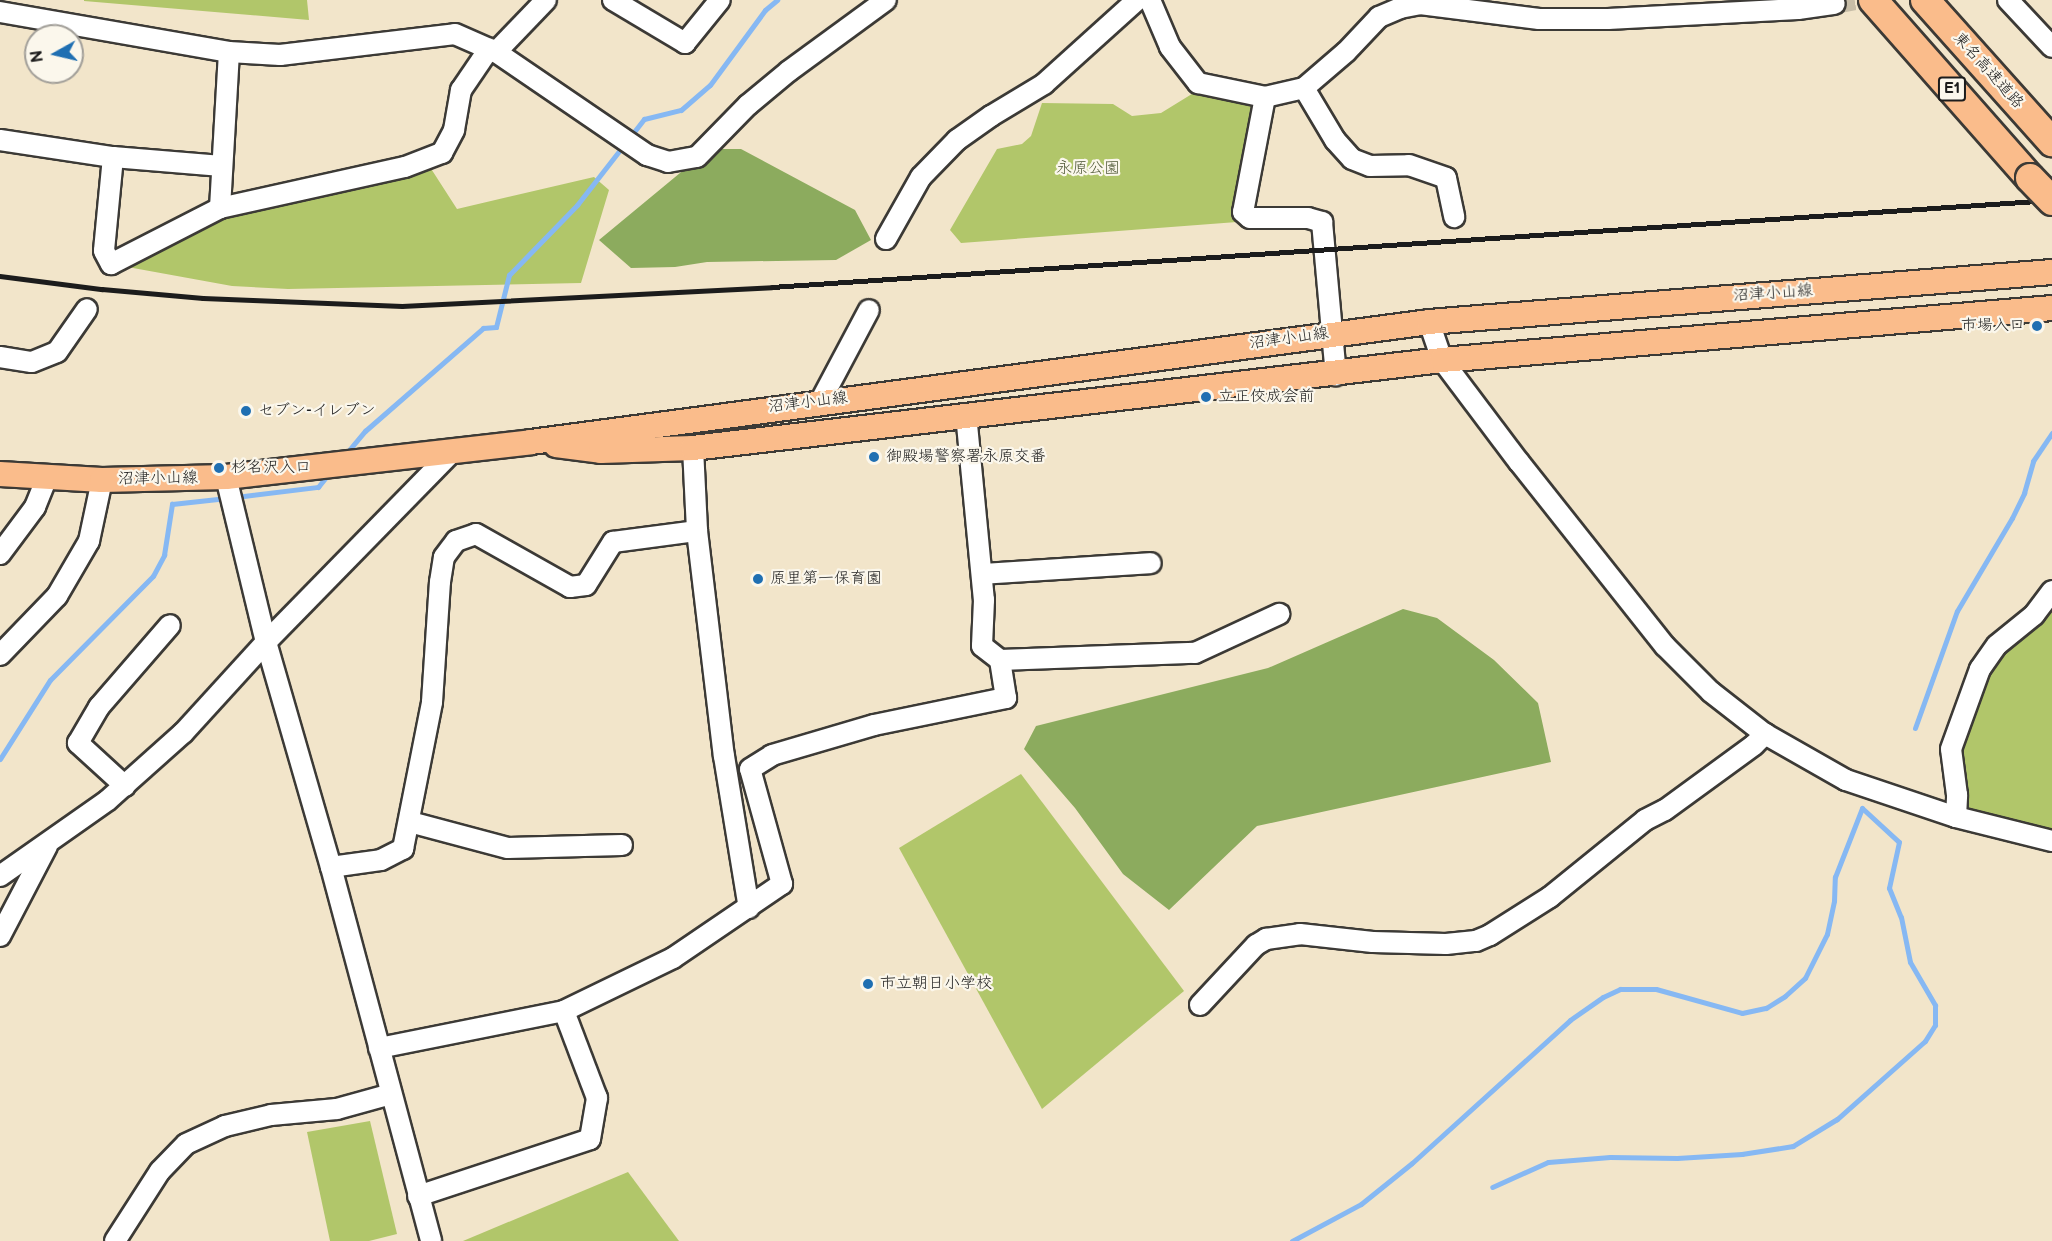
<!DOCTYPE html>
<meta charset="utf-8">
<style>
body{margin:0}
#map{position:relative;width:2052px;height:1241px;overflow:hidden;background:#f2e5ca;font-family:"Balsamiq Sans","Klee One",sans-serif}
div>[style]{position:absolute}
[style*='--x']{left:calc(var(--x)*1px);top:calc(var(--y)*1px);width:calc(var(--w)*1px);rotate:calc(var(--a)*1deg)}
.green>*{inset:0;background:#b1c66a}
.forest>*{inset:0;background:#8cab5e}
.stream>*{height:5px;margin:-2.5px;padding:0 2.5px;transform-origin:2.5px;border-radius:2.5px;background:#86b8f3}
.minor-tunnel>*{height:20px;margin-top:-10px;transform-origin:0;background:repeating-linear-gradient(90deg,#c7bda7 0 20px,transparent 0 30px)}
.roads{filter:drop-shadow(2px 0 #3c3a36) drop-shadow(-2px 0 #3c3a36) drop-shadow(0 2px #3c3a36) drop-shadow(0 -2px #3c3a36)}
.minor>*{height:20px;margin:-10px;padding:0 10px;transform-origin:10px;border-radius:10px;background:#fff}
.major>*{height:24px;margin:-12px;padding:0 12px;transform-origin:12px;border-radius:12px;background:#fabc8b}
.highway>*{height:28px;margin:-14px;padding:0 14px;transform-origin:14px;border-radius:14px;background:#fabc8b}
.rail>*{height:4.5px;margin:-2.25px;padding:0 2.25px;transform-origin:2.25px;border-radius:2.25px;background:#1c1c1c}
.bridges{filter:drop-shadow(2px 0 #3c3a36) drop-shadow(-2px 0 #3c3a36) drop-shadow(0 2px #3c3a36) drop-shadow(0 -2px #3c3a36)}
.highway-bridge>*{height:28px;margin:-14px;padding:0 14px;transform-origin:14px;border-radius:14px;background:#fabc8b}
.dots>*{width:16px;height:16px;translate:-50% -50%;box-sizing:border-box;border:3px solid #fbf7ec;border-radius:50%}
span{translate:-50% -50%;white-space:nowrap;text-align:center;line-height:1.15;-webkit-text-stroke:4.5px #fbf7ec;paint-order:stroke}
.shield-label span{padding:2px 4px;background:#fbf7ec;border:2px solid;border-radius:4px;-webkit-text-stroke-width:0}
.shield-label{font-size:15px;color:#1c1c1c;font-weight:700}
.street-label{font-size:16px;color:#1c1c1c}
.park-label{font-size:16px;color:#505837}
.poi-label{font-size:16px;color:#1c1c1c}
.right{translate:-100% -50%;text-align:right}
.left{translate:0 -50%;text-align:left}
.north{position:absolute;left:24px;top:24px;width:60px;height:60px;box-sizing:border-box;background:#fbf7ec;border:2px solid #a29f99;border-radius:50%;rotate:262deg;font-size:16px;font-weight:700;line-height:24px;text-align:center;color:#1c1c1c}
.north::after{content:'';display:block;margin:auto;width:21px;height:27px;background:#1f6fb2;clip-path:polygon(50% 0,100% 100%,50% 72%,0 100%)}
</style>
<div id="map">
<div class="green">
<i style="clip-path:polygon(307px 0,309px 20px,84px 1px,84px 0)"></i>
<i style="clip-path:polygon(1200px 89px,1259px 99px,1237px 222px,961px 243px,950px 230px,997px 149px,1022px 144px,1031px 136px,1042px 103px,1113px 104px,1132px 116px,1161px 113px)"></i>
<i style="clip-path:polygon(428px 164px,457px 209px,594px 177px,609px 190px,581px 283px,288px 289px,232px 286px,111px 264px,215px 215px)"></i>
<i style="clip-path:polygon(2052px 597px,2052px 830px,1963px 807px,1956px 755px,1995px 656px)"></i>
<i style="clip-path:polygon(1021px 774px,1184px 991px,1042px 1109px,899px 848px)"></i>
<i style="clip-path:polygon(370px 1121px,397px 1234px,369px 1241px,330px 1241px,307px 1132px)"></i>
<i style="clip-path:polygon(628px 1172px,679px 1241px,463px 1241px)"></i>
</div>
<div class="forest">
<i style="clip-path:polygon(709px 149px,741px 149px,855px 210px,871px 240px,836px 260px,707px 262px,675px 267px,631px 268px,599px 240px)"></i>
<i style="clip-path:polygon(1403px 609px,1437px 618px,1494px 660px,1538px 703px,1551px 762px,1257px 826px,1169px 910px,1123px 874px,1075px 808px,1024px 749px,1036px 726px,1268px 668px)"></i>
</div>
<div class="stream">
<i style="--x:344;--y:456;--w:33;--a:-50"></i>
<i style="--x:365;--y:431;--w:157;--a:-41.1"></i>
<i style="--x:483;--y:328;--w:13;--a:-4"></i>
<i style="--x:496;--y:327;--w:54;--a:-76"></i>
<i style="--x:509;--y:275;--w:98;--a:-45.8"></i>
<i style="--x:577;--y:205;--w:109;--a:-52.1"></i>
<i style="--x:644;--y:119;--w:38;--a:-14"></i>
<i style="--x:681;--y:110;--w:38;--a:-41"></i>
<i style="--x:710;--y:85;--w:93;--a:-53.7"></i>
<i style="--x:765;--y:10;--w:16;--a:-40"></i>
<i style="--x:236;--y:497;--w:83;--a:-7"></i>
<i style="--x:318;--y:487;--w:19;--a:-51"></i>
<i style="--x:1915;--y:728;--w:124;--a:-70.3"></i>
<i style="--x:1957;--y:611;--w:108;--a:-59.4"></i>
<i style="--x:2012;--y:518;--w:28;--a:-64"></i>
<i style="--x:2024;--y:493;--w:33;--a:-74"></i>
<i style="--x:2033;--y:461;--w:34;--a:-56"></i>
<i style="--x:0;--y:759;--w:93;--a:-57.7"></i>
<i style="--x:50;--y:680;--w:146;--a:-45.3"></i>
<i style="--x:153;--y:576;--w:24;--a:-62"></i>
<i style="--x:164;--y:555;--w:52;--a:-81.1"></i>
<i style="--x:172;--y:504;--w:55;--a:-6.2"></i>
<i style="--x:1292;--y:1241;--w:78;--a:-28.2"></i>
<i style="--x:1361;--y:1204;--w:65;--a:-38.8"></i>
<i style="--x:1412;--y:1163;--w:213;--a:-42.1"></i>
<i style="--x:1570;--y:1020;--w:40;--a:-34.9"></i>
<i style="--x:1603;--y:997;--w:19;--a:-25"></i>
<i style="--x:1620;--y:989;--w:36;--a:0"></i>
<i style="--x:1656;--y:989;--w:89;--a:15.6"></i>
<i style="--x:1742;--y:1013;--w:25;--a:-12"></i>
<i style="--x:1766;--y:1008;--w:22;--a:-32"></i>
<i style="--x:1785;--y:996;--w:27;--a:-42"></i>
<i style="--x:1805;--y:978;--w:49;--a:-63.4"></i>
<i style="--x:1827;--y:934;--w:34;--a:-78"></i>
<i style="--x:1834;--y:901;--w:24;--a:-88"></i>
<i style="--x:1835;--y:877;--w:74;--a:-68.6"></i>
<i style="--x:1862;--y:808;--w:50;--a:42.6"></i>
<i style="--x:1899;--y:842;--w:47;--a:102.3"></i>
<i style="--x:1889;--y:888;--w:31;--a:68"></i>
<i style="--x:1901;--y:917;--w:46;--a:78.7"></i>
<i style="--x:1910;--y:962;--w:50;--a:59.8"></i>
<i style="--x:1935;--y:1005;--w:20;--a:90"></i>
<i style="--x:1935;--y:1025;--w:19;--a:122"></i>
<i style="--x:1925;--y:1041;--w:118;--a:138.4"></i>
<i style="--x:1837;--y:1119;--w:52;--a:148.5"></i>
<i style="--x:1793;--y:1146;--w:52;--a:171.1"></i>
<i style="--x:1742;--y:1154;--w:65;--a:176.5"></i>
<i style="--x:1677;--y:1158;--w:67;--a:-179.1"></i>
<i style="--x:1610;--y:1157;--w:62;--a:175.4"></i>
<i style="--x:1548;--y:1162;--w:61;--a:155.9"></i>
</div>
<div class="minor-tunnel">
<i style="--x:1835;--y:4;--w:20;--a:-11"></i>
</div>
<div class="roads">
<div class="minor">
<i style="--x:613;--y:0;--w:84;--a:30.8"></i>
<i style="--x:685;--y:43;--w:55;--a:-50.9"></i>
<i style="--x:1150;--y:0;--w:51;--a:66.9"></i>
<i style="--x:1170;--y:47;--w:46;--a:52.1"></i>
<i style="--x:1198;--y:83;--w:68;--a:11.8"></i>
<i style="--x:1265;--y:97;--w:40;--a:-13"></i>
<i style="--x:1304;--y:88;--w:55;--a:-40.6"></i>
<i style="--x:1346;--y:52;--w:48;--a:-46.7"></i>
<i style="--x:1379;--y:17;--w:23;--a:-23"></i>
<i style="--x:1400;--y:8;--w:20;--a:-11"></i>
<i style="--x:1420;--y:4;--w:120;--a:7.2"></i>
<i style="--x:1539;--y:19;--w:69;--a:0"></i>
<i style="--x:1608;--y:19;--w:190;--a:-3"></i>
<i style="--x:1798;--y:9;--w:37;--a:-8"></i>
<i style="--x:2008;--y:0;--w:64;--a:46.9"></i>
<i style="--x:0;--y:12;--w:232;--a:9.9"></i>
<i style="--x:229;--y:52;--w:51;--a:3.4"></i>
<i style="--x:280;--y:55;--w:176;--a:-6.8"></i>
<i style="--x:455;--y:34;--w:45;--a:23.7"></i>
<i style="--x:496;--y:52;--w:183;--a:34.3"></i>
<i style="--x:647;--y:155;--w:22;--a:18"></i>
<i style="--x:668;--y:162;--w:29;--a:-10"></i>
<i style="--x:697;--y:157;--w:73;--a:-45.6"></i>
<i style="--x:748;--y:105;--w:53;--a:-39.7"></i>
<i style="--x:789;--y:71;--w:120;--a:-36.2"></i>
<i style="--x:496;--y:52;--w:72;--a:-46.1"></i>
<i style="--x:1304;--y:88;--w:61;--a:59.2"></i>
<i style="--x:1335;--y:140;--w:25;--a:48"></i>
<i style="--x:1352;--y:159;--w:19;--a:21"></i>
<i style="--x:1370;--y:166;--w:39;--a:-1"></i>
<i style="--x:1409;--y:165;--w:39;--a:19"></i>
<i style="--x:1446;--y:178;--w:40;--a:78"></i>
<i style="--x:1265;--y:97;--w:117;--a:100.8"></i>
<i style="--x:1243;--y:212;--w:9;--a:41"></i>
<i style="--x:1250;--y:218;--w:58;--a:0"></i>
<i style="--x:1308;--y:218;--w:15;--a:16"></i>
<i style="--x:1322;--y:222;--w:154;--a:84.8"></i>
<i style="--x:0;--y:140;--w:114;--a:8.6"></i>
<i style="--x:113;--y:157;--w:109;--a:4.7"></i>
<i style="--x:113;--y:157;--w:94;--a:95.5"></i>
<i style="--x:104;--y:251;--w:15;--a:62"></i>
<i style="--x:111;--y:264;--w:123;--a:-27.2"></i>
<i style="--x:220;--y:208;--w:189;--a:-12.5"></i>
<i style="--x:405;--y:167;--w:40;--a:-21"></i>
<i style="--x:442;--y:153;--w:26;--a:-62"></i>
<i style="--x:454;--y:130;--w:41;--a:-80.1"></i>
<i style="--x:461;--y:90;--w:50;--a:-55.7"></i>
<i style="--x:220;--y:208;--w:156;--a:-86.7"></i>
<i style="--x:886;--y:239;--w:71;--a:-60.6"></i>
<i style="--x:921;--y:177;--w:52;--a:-45.8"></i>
<i style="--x:957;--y:140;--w:42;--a:-35.2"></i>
<i style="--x:991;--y:116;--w:62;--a:-31.1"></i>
<i style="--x:1044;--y:84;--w:125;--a:-42.1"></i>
<i style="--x:1429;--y:322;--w:40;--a:71.1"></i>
<i style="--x:1442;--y:360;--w:128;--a:53"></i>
<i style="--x:1519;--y:462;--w:235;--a:51.6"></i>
<i style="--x:1665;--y:646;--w:65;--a:45"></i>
<i style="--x:1711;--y:692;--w:68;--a:37.9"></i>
<i style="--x:1765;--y:734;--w:93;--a:29.6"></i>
<i style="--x:1846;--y:780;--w:116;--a:18.6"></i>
<i style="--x:1956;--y:817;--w:99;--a:14"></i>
<i style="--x:0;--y:357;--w:32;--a:9"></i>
<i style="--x:32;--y:362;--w:27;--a:-22"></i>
<i style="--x:57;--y:352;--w:52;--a:-55.1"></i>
<i style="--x:820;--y:402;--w:104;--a:-62"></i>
<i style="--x:966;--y:414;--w:187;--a:84.5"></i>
<i style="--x:984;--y:600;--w:46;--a:92.5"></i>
<i style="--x:982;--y:646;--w:23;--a:38"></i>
<i style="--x:1000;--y:660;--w:195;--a:-2.1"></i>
<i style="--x:1195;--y:653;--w:93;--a:-24.9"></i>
<i style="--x:693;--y:448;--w:83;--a:87.2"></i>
<i style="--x:697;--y:531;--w:227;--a:83.2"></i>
<i style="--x:724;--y:756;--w:154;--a:80.7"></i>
<i style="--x:226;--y:477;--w:170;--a:76.4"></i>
<i style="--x:266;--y:642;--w:234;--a:73.9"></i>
<i style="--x:331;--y:867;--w:387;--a:75"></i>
<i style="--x:0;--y:554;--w:59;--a:-53.3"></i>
<i style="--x:35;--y:507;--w:32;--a:-68"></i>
<i style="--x:982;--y:574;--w:169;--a:-3.7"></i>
<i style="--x:0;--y:655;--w:82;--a:-46"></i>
<i style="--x:57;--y:596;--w:64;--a:-59.8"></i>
<i style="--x:89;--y:541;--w:62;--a:-78"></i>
<i style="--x:125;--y:786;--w:64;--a:-137.5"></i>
<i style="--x:78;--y:743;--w:42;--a:-59.7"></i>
<i style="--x:99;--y:707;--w:108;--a:-49.1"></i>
<i style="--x:1956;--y:817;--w:22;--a:-87"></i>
<i style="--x:1957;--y:795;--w:46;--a:-97.4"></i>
<i style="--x:1951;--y:749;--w:85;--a:-70.1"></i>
<i style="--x:1980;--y:669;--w:29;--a:-55"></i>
<i style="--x:1997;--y:645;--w:48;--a:-39"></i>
<i style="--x:2034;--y:615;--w:30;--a:-53"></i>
<i style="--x:410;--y:822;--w:101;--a:14.9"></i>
<i style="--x:508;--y:848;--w:114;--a:-1.5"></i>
<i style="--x:331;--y:867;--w:50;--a:-8"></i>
<i style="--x:381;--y:860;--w:25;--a:-27"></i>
<i style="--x:403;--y:849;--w:150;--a:-78.8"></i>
<i style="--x:432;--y:702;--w:120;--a:-86.2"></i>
<i style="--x:440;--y:582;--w:25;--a:-81"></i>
<i style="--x:444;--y:557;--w:20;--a:-53"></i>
<i style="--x:456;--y:541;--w:21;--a:-19"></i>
<i style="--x:476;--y:534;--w:108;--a:29.4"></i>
<i style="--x:570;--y:587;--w:16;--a:-7"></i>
<i style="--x:586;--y:585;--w:51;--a:-57.9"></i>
<i style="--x:613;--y:542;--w:85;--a:-7.5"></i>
<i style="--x:0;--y:876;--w:132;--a:-35.1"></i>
<i style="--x:108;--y:800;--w:101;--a:-41.8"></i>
<i style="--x:183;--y:733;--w:123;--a:-47.6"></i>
<i style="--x:266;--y:642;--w:267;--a:-45.6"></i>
<i style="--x:0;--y:936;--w:102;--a:-62.4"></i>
<i style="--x:1200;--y:1005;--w:82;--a:-47"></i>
<i style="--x:1256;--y:945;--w:12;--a:-31"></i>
<i style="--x:1266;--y:939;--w:34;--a:-8"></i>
<i style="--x:1300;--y:934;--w:73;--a:6.3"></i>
<i style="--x:1373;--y:942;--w:73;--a:1.6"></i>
<i style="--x:1446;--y:944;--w:30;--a:-6"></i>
<i style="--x:1476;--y:941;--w:15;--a:-23"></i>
<i style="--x:1490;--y:935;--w:71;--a:-32.3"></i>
<i style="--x:1550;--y:897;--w:122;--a:-39"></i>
<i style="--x:1645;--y:820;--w:22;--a:-27"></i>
<i style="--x:1665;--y:810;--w:110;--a:-36.1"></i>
<i style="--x:1754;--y:745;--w:16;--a:-45"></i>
<i style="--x:379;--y:1048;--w:189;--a:-11.3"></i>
<i style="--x:564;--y:1011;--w:121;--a:-25.9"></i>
<i style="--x:673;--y:958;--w:132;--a:-34.2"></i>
<i style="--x:782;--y:884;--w:119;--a:-105.5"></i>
<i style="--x:750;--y:769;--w:26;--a:-32"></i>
<i style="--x:772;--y:755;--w:106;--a:-16.4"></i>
<i style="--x:874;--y:725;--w:135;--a:-11.6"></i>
<i style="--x:1006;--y:698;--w:38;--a:-99"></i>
<i style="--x:418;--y:1196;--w:181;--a:-18.3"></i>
<i style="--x:590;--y:1139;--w:42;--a:-80.3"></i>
<i style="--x:597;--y:1098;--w:93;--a:-110.8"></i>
<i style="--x:115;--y:1241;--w:83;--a:-57.3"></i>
<i style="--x:160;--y:1171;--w:37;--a:-46"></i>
<i style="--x:186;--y:1144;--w:43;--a:-24.8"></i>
<i style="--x:225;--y:1126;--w:47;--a:-13.4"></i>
<i style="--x:271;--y:1115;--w:66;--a:-5.2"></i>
<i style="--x:337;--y:1109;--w:56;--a:-15.5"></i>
</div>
<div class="major">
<i style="--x:556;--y:445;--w:45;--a:7.6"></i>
<i style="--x:601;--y:451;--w:92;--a:-1.9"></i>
<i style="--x:693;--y:448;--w:754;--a:-6.7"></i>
<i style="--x:1442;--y:360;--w:612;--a:-4.87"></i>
<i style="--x:0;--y:474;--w:102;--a:3.4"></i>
<i style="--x:102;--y:480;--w:124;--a:-1.4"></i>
<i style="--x:226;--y:477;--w:307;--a:-6.5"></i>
<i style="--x:531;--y:442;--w:906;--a:-7.61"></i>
<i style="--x:1429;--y:322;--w:625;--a:-4.59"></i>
</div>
<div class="highway">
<i style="--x:1873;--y:0;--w:237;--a:48.6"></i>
<i style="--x:1925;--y:0;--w:191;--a:48.2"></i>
</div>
</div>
<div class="rail">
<i style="--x:0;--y:276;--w:103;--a:7.3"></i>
<i style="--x:102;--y:289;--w:101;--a:5.1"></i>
<i style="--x:203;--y:298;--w:199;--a:2.3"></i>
<i style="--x:402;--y:306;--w:370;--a:-2.9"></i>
<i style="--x:772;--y:287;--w:1283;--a:-3.89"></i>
</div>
<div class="bridges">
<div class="highway-bridge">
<i style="--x:2030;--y:178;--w:32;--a:46"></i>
</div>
</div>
<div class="dots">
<i style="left:2037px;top:326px;background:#1f6fb2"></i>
<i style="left:1206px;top:397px;background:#1f6fb2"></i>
<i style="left:246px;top:411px;background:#1f6fb2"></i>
<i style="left:874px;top:457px;background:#1f6fb2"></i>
<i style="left:219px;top:468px;background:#1f6fb2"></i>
<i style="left:758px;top:579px;background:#1f6fb2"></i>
<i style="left:868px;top:984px;background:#1f6fb2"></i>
</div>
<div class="shield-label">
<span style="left:1952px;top:89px">E1</span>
</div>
<div class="street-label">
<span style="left:1988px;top:71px;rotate:48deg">東名高速道路</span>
<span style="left:1773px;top:294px;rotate:-4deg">沼津小山線</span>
<span style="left:1289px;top:339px;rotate:-8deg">沼津小山線</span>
<span style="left:808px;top:403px;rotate:-7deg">沼津小山線</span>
<span style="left:158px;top:479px;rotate:-1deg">沼津小山線</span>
</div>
<div class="park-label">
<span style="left:1088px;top:169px">永原公園</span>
</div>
<div class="poi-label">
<span class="right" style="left:2025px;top:326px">市場入口</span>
<span class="left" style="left:1218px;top:397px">立正佼成会前</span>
<span class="left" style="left:258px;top:411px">セブン-イレブン</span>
<span class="left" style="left:886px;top:457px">御殿場警察署永原交番</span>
<span class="left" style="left:231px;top:468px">杉名沢入口</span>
<span class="left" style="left:770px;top:579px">原里第一保育園</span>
<span class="left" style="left:880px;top:984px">市立朝日小学校</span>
</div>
<div class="north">N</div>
</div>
